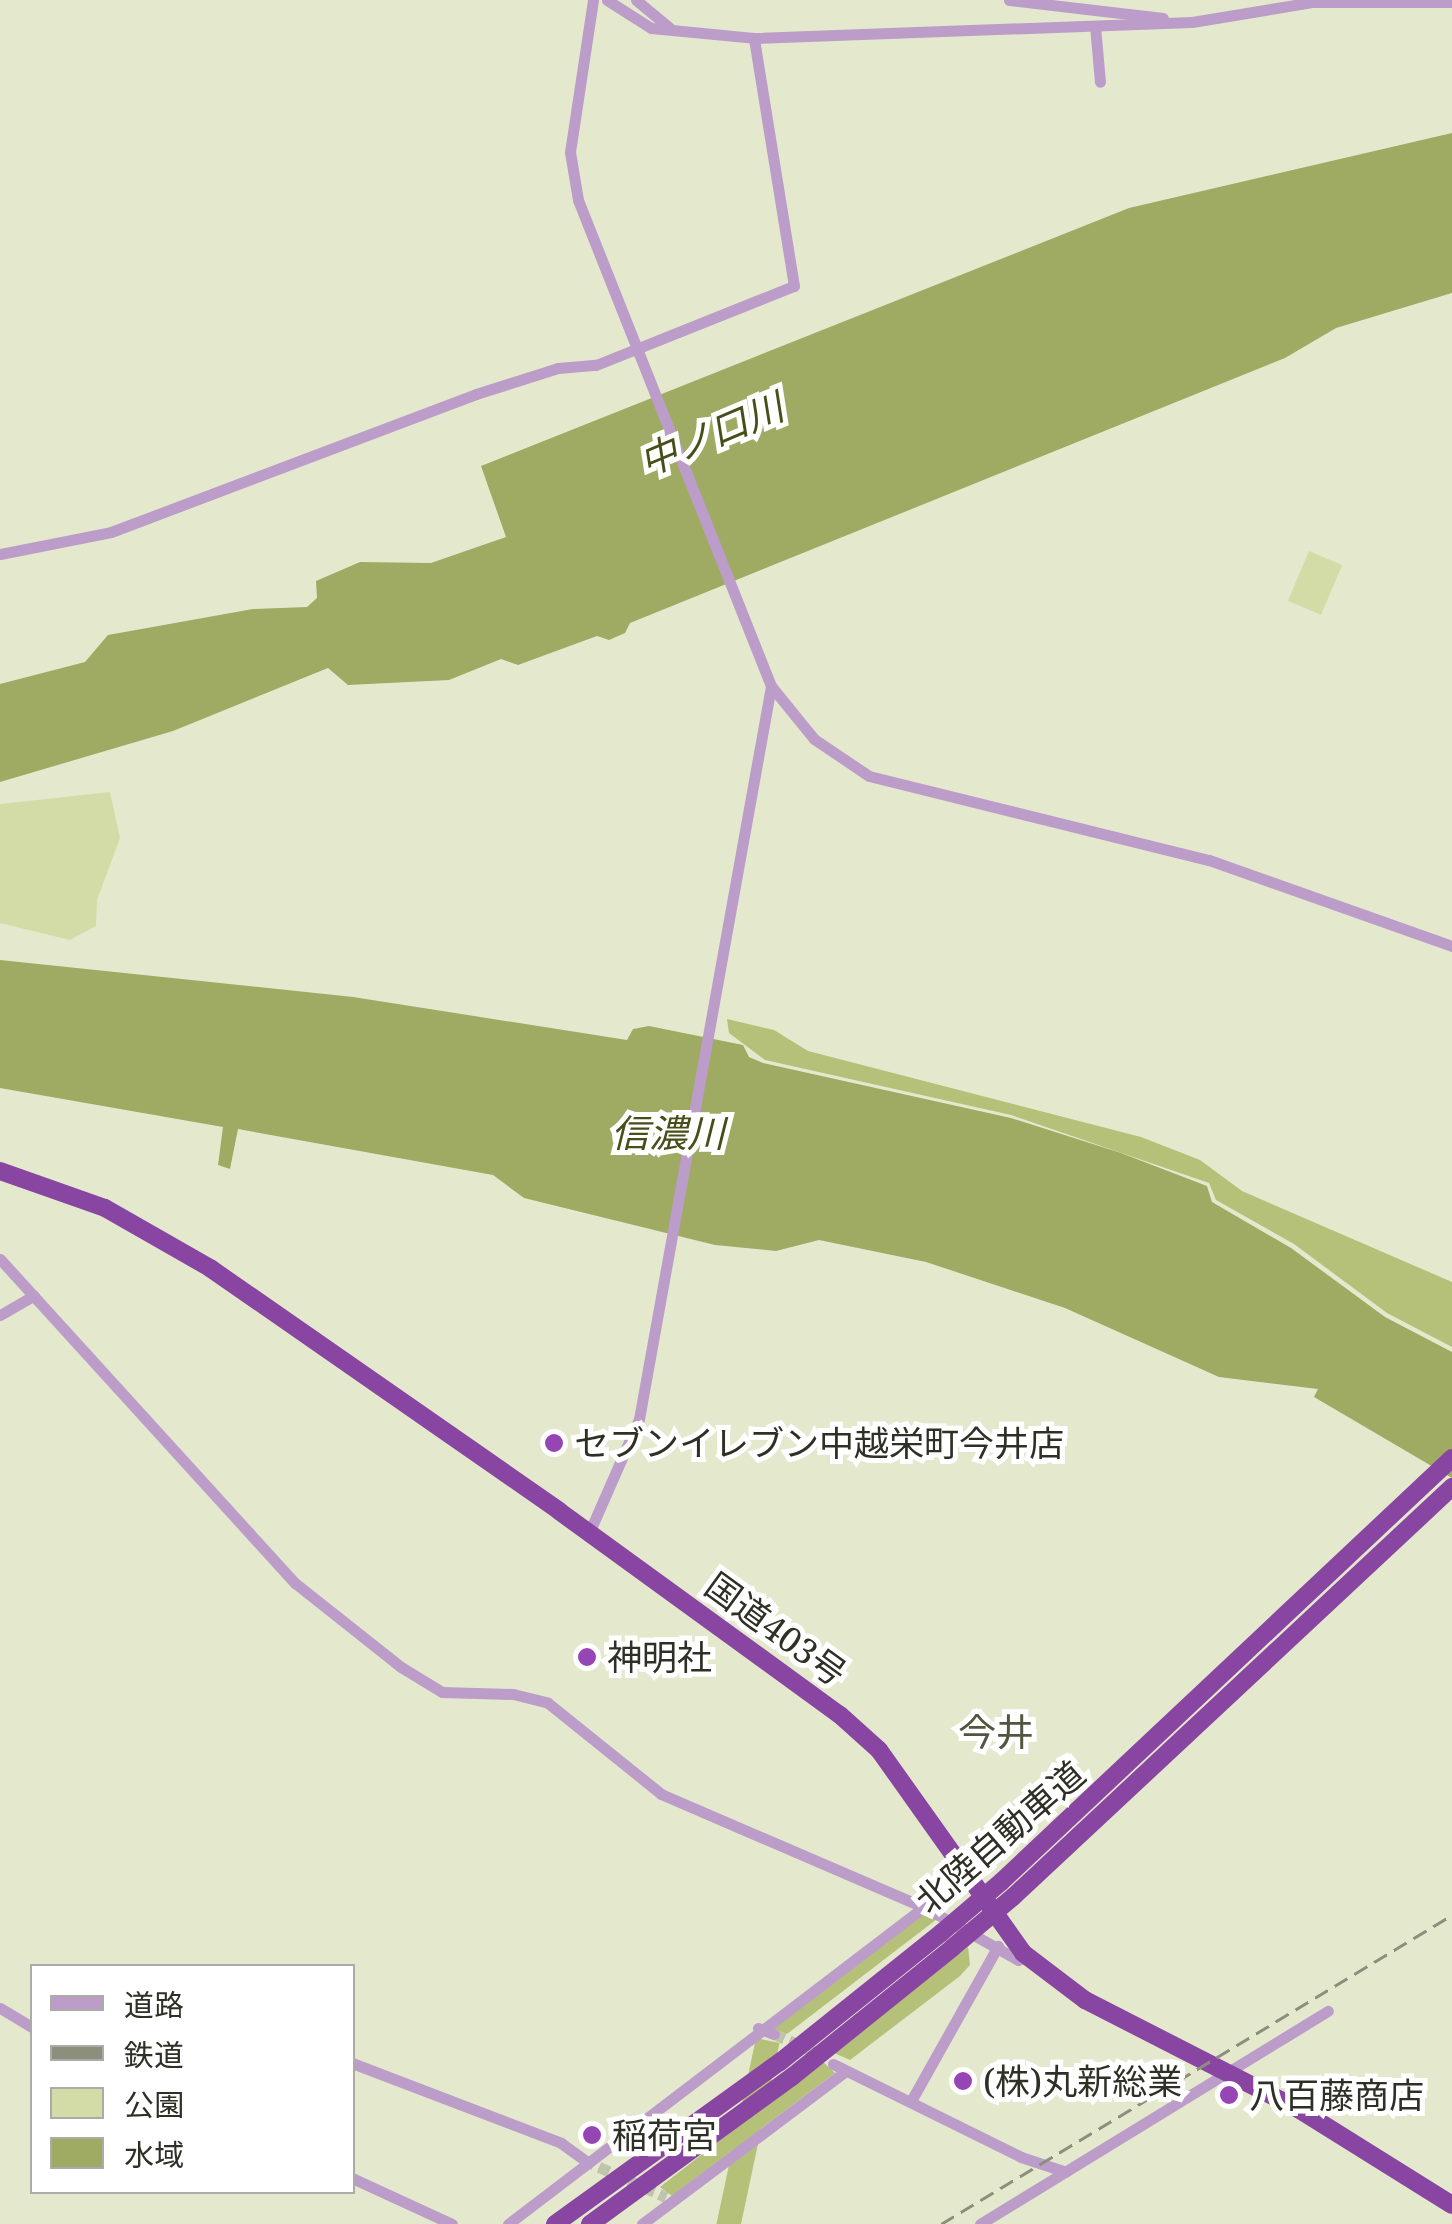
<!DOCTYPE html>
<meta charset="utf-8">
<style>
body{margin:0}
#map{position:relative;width:1452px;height:2224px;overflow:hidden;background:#e4e9ce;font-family:"Noto Serif","Noto Sans JP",serif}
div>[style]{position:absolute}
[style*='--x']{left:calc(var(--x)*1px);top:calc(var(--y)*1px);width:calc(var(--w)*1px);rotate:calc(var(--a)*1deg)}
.green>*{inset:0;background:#d3dca6;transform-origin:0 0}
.forest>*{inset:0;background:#b5c078;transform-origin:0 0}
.water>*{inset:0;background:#9faa63}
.minor-tunnel>*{height:11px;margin-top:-5.5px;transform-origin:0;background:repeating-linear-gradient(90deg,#c0c4ac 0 11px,transparent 0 16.5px)}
.minor>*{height:11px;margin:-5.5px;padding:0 5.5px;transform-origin:5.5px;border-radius:5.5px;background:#bc9dc9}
.highway>*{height:18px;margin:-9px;padding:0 9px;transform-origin:9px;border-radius:9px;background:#8845a2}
.rail>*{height:2.5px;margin-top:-1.25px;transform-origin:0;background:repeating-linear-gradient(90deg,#8c8f7c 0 15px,transparent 0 23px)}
.highway-bridge>*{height:18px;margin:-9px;padding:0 9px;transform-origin:9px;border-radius:9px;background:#8845a2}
.dots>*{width:28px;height:28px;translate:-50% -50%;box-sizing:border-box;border:5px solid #fff;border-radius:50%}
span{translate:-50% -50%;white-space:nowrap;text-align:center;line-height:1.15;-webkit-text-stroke:10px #fff;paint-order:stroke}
.poi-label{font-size:35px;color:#2e3026}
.left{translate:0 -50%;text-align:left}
.street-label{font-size:35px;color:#2e3026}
.water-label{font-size:38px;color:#484e19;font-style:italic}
.neighbourhood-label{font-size:38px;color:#52563e}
.legend{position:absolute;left:30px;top:1964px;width:325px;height:230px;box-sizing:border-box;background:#fff;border:2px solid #abaca8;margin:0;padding:12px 18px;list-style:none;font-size:30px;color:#2e3026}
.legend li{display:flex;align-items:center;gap:20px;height:50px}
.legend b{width:50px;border:2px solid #abaca8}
</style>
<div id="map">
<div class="green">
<i style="left:1309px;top:551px;width:36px;height:54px;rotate:23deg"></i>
<i style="clip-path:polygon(110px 792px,120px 838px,97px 900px,96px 926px,70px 940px,0 923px,0 804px)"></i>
</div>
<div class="forest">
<i style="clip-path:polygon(727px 1019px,774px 1030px,808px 1051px,1141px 1137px,1200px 1160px,1242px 1191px,1452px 1282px,1452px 1347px,1387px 1313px,1294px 1244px,1216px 1200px,1209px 1183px,1011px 1115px,765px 1060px,729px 1033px)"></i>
<i style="clip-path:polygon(925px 1913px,937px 1919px,787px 2034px,773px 2029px,773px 2023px)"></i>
<i style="clip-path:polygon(968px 1947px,970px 1965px,960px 1976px,850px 2060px,832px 2052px)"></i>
<i style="left:756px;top:2038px;width:24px;height:204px;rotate:12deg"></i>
<i style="clip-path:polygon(822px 2061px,835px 2073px,672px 2196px,660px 2187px)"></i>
</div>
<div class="water">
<i style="clip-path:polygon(1452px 133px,1452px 293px,1336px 328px,1285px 358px,630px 623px,625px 633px,609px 640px,597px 636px,518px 665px,501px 659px,449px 680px,348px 685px,328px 668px,173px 731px,0 782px,0 684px,85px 662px,108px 635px,253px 609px,307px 607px,317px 598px,316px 581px,360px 562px,431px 563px,506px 537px,481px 466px,1129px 208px)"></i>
<i style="clip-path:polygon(0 960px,353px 997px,627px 1040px,633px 1029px,649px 1026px,743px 1045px,749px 1057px,763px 1063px,1011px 1118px,1121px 1153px,1207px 1186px,1212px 1202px,1291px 1248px,1385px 1317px,1452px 1352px,1452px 1478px,1314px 1397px,1318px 1389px,1219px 1377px,1065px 1308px,926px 1262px,819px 1240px,776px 1251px,715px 1245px,524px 1198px,493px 1175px,238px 1129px,230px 1169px,218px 1165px,223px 1127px,0 1088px)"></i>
</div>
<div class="minor-tunnel">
<i style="--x:774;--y:2034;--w:56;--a:23.3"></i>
<i style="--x:584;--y:2160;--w:90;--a:24.3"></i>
</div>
<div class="minor">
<i style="--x:593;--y:0;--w:154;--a:98.6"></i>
<i style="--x:570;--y:152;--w:49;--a:80.5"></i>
<i style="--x:578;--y:200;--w:523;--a:68.34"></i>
<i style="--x:771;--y:686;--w:68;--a:50.9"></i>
<i style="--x:814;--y:739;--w:66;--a:33.9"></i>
<i style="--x:869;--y:776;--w:350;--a:13.9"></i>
<i style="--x:1209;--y:860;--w:258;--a:19.5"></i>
<i style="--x:607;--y:0;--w:52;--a:32.5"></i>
<i style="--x:651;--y:28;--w:103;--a:5.5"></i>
<i style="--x:754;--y:38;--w:438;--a:-2.1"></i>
<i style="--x:1192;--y:22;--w:123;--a:-9.4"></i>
<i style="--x:1313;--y:2;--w:139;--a:0"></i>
<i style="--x:636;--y:0;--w:45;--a:39.6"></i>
<i style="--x:1009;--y:0;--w:155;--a:6.7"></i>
<i style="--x:1095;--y:26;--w:56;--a:84.9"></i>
<i style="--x:0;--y:554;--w:113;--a:-11.2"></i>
<i style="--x:111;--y:532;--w:390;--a:-20.7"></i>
<i style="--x:476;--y:394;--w:86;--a:-17.6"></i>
<i style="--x:558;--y:368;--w:38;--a:-5"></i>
<i style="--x:596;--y:365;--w:213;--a:-21.8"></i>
<i style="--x:794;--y:286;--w:251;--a:-99.2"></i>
<i style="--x:0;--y:1259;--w:438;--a:47.7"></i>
<i style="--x:295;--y:1583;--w:135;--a:38.4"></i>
<i style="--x:401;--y:1667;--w:48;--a:31.4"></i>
<i style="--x:442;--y:1692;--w:71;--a:1.6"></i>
<i style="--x:513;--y:1694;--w:36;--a:14"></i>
<i style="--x:548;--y:1703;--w:145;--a:38.8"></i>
<i style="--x:661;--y:1794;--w:286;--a:23.3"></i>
<i style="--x:924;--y:1907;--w:108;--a:29.4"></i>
<i style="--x:1018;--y:1960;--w:11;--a:-22"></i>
<i style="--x:0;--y:1315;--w:39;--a:-30"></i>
<i style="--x:589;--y:1533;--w:124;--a:-66.3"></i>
<i style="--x:639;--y:1419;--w:745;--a:-79.79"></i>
<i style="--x:0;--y:2008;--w:37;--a:31"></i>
<i style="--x:758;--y:2028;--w:17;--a:21"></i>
<i style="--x:352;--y:2063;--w:224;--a:20.9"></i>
<i style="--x:561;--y:2143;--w:29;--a:36"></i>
<i style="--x:833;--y:2064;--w:210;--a:26.3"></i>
<i style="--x:1021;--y:2157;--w:47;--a:18.4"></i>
<i style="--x:911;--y:2101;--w:178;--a:-60.7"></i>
<i style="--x:352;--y:2178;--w:110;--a:24.7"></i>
<i style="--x:508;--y:2224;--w:523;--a:-37.31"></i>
<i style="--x:642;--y:2224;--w:255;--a:-36.9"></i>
<i style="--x:980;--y:2224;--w:408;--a:-31.5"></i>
</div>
<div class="highway">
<i style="--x:0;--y:1171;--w:111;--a:19.4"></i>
<i style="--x:105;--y:1208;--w:121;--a:29.7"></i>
<i style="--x:210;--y:1268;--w:425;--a:34.8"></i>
<i style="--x:559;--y:1511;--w:347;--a:36"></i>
<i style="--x:840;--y:1715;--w:52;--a:41.9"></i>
<i style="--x:879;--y:1750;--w:249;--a:54.6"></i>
<i style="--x:1023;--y:1953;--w:78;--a:37.2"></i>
<i style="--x:1085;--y:2000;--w:242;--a:27.1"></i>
<i style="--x:1300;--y:2110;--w:179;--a:32"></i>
<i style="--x:1001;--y:1882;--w:619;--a:-43.23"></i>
<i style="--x:1013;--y:1897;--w:601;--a:-43.04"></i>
<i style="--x:555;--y:2224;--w:277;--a:-35.8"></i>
<i style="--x:780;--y:2062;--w:206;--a:-38.7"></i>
<i style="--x:590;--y:2224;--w:251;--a:-36.1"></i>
<i style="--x:793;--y:2076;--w:204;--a:-38.8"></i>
</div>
<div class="rail">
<i style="--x:941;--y:2224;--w:597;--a:-31.16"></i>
</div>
<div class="highway-bridge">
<i style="--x:941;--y:1933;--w:79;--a:-40.4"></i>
<i style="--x:952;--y:1948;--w:80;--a:-39.9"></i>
</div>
<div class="dots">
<i style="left:554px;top:1443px;background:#9645b5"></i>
<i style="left:587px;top:1657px;background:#9645b5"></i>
<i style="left:963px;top:2081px;background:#9645b5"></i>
<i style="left:1229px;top:2095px;background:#9645b5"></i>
<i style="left:592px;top:2135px;background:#9645b5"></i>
</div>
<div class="poi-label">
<span class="left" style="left:574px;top:1443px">セブンイレブン中越栄町今井店</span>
<span class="left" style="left:607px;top:1657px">神明社</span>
<span class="left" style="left:983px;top:2081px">(株)丸新総業</span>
<span class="left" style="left:1249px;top:2095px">八百藤商店</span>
<span class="left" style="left:612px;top:2135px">稲荷宮</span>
</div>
<div class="street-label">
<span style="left:776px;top:1629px;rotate:36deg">国道403号</span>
<span style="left:1000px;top:1837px;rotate:-41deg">北陸自動車道</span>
</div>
<div class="water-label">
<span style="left:711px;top:434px;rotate:-23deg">中ノ口川</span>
<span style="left:668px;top:1133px">信濃川</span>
</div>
<div class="neighbourhood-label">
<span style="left:996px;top:1732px">今井</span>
</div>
<ul class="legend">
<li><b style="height:12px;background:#bc9dc9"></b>道路</li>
<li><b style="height:12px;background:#8c8f7c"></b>鉄道</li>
<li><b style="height:28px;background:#d3dca6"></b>公園</li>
<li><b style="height:28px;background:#9faa63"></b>水域</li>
</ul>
</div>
